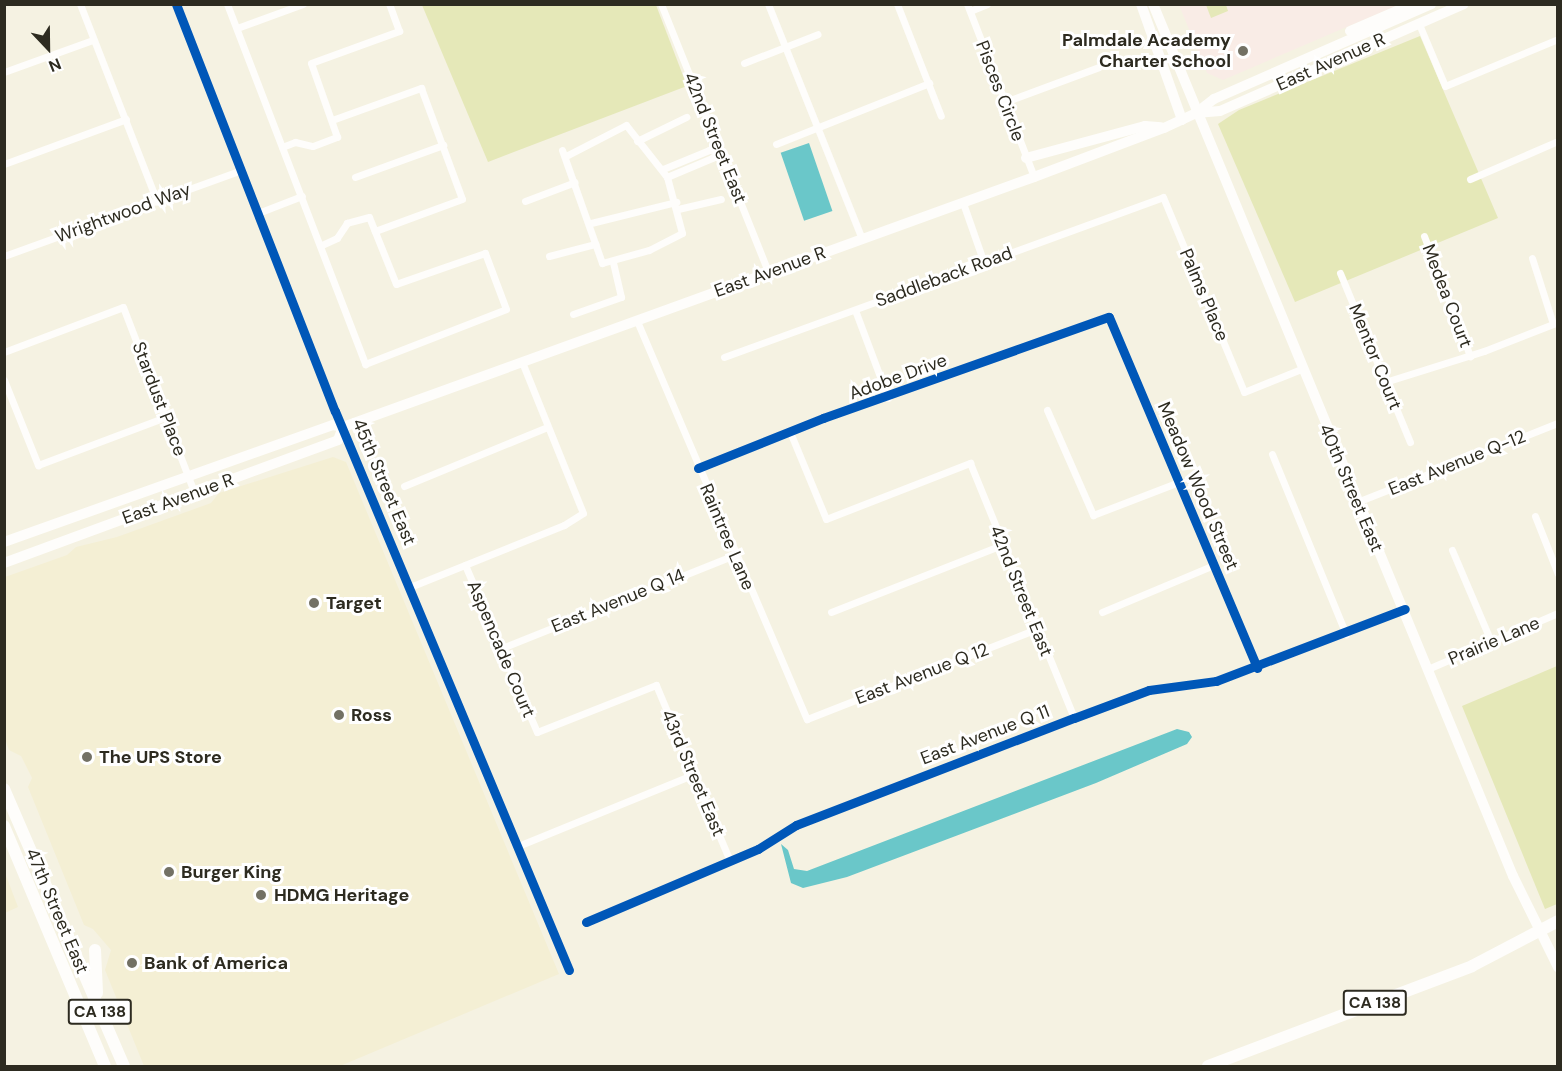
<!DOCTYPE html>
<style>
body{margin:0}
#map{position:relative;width:1562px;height:1071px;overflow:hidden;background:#f5f2e2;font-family:"DM Sans",sans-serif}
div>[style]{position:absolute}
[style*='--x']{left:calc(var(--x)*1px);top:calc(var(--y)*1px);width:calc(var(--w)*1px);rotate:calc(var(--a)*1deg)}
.built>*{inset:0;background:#f4efd4}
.education>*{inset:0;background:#f9ece6}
.green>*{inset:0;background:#e5e8b8}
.water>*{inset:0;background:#6ac7c9;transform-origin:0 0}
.minor>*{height:7px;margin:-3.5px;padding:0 3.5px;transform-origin:3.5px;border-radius:3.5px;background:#fefdfb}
.secondary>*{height:10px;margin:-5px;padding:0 5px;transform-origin:5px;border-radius:5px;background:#fefdfb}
.trunk>*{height:12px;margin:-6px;padding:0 6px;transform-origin:6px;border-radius:6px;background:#fefdfb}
.cycleway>*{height:9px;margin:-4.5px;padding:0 4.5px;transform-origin:4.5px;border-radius:4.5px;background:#0057b8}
.dots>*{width:16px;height:16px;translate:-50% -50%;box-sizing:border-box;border:3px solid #fff;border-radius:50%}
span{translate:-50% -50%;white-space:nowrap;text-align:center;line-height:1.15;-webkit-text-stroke:6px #fff;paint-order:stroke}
.shield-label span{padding:2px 4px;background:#fff;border:2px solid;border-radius:4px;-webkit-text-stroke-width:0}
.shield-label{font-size:16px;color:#2d2b20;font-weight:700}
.poi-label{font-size:18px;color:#2d2b20;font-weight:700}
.right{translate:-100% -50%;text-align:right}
.left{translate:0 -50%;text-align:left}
.street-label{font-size:18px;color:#2d2b20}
.frame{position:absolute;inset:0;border:6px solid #2d2b20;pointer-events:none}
.north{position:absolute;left:18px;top:18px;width:60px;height:60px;-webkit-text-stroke:4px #fff;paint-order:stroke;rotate:158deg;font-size:16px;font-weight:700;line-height:24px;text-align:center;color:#2d2b20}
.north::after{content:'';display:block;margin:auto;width:21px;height:27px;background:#2d2b20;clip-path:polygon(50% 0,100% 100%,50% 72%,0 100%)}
</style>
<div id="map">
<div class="built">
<i style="clip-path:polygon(333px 457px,346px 462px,559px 974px,340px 1066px,144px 1066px,105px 970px,111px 950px,93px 929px,84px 925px,28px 787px,32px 778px,21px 756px,9px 750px,5px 739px,5px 577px,67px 555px,76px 547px,117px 537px,211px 503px,219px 493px)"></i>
<i style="clip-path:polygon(5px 873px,18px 907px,5px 913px,4px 913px)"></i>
</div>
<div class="education">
<i style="clip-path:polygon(1179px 5px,1398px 5px,1223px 80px,1207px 73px)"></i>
</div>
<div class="green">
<i style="clip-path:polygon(422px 5px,656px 5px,687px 86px,488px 162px)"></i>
<i style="clip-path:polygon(1206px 5px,1226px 5px,1228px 11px,1211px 18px)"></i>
<i style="clip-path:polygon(1420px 36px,1498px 218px,1295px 302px,1218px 124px,1239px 110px)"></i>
<i style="clip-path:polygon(1557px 666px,1557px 904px,1545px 909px,1462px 706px)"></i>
</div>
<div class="water">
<i style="left:809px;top:143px;width:72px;height:30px;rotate:71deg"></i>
<i style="clip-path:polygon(1177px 729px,1189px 732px,1192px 737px,1187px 744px,1096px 783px,847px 877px,803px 888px,791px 883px,781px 844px,788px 850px,794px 869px,807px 871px)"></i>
</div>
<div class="minor">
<i style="--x:80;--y:4;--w:212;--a:68.7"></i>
<i style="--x:176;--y:4;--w:437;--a:68.7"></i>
<i style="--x:335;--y:411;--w:606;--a:67.29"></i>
<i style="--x:227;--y:4;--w:386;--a:69"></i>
<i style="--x:365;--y:364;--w:151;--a:-21.3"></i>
<i style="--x:506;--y:309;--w:60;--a:-110.6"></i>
<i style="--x:485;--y:253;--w:94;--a:160.8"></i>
<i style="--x:396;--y:284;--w:72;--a:-111.9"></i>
<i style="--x:369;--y:217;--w:23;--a:165"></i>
<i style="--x:347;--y:223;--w:18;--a:124"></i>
<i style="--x:337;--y:238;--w:17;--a:155"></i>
<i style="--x:661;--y:4;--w:289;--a:68.2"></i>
<i style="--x:768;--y:4;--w:253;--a:68.2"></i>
<i style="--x:897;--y:4;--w:120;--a:68.6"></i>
<i style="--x:967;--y:4;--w:186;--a:68.8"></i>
<i style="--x:970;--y:11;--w:18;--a:-22"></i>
<i style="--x:1419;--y:24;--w:67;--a:67.2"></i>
<i style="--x:1445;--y:86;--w:122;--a:-22.6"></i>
<i style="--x:237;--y:28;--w:70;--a:-20"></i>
<i style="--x:744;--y:63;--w:79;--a:-21.4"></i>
<i style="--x:4;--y:72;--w:95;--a:-19.8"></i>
<i style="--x:1005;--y:102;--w:100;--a:-20.4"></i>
<i style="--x:332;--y:120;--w:95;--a:-19.8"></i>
<i style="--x:421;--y:88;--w:118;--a:69.7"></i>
<i style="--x:462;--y:199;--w:93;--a:159.8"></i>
<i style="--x:637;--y:141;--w:55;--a:-26.1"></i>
<i style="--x:776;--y:144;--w:165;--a:-21.7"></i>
<i style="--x:282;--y:147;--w:14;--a:-21"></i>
<i style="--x:295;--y:142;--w:18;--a:13"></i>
<i style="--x:313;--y:146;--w:26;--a:-21"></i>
<i style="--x:337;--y:137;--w:78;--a:-109.4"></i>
<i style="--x:311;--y:63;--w:94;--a:-20"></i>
<i style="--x:399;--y:31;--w:29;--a:-110"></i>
<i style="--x:562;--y:150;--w:120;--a:70.5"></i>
<i style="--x:602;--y:263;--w:49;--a:-15.5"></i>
<i style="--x:649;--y:250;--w:37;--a:-27"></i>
<i style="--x:682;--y:233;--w:58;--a:-105"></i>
<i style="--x:667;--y:177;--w:66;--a:-128.3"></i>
<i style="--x:626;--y:125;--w:68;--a:152.7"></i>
<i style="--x:4;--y:164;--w:130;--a:-20.2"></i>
<i style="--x:663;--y:169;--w:50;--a:-22.4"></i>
<i style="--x:709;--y:150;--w:11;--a:0"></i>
<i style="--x:720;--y:150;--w:11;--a:135"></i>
<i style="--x:712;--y:158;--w:49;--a:157.1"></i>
<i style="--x:355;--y:177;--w:94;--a:-20"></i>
<i style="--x:1470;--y:179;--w:96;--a:-23.4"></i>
<i style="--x:525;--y:201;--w:53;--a:-20.8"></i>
<i style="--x:963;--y:203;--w:64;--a:70.7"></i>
<i style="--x:678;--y:209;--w:44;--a:-13.1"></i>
<i style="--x:258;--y:213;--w:47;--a:-21.1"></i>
<i style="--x:591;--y:223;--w:88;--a:-13.9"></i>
<i style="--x:1424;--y:236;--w:129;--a:69"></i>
<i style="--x:4;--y:256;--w:252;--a:-19.9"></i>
<i style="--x:549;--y:256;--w:48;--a:-14.6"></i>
<i style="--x:1532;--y:258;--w:69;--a:72.3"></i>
<i style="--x:1340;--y:273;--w:183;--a:67.5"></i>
<i style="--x:855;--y:310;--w:94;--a:69.4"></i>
<i style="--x:573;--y:314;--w:51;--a:-19.5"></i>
<i style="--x:621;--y:297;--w:36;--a:-103"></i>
<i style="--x:637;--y:321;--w:433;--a:66.9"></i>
<i style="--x:807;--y:719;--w:247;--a:-21.4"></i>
<i style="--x:4;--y:352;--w:127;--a:-20.7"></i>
<i style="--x:123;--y:307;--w:198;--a:69"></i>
<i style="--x:724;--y:357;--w:467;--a:-20"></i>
<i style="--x:1163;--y:197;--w:211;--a:67.4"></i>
<i style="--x:1244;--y:392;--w:61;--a:-22"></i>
<i style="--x:4;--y:380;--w:92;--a:68.2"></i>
<i style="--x:38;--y:465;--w:137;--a:-20.6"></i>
<i style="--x:1385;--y:382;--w:104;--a:-17.4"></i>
<i style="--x:1484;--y:351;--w:79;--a:-21.4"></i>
<i style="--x:1047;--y:410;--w:115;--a:66.3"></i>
<i style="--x:1093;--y:515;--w:92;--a:-21"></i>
<i style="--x:790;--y:432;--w:94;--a:67.5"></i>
<i style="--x:826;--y:519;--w:155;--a:-21.3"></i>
<i style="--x:970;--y:463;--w:275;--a:67.8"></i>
<i style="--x:1272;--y:454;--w:195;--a:67.7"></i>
<i style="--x:698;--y:468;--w:135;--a:-21.8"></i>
<i style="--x:823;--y:418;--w:303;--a:-19.5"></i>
<i style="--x:1109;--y:317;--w:381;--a:67.1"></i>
<i style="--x:404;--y:486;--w:155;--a:-22.4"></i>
<i style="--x:1357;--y:502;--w:216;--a:-21.5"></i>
<i style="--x:1535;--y:516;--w:62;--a:68.4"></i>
<i style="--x:1452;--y:550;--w:102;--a:66.9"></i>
<i style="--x:465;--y:565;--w:182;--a:66.7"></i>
<i style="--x:537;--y:732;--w:128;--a:-21.6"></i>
<i style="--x:656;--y:685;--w:191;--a:67.2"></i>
<i style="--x:410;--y:587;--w:166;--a:-21.9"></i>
<i style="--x:564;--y:525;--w:22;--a:-32"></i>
<i style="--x:583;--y:513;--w:163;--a:-112"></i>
<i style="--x:831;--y:612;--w:184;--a:-21.4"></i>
<i style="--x:1102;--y:612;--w:121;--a:-22.8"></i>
<i style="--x:502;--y:648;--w:251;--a:-21.8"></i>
<i style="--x:1430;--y:668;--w:139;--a:-23.3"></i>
<i style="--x:518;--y:846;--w:190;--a:-22.2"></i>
<i style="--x:586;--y:922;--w:187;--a:-23"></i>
<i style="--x:758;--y:849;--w:45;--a:-32.3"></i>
<i style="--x:796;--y:825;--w:298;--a:-21.1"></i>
<i style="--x:1074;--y:718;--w:80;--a:-20.5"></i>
<i style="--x:1149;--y:690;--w:68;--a:-7.7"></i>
<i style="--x:1216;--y:681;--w:202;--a:-20.9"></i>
</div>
<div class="secondary">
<i style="--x:1141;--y:4;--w:123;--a:70.5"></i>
<i style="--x:1153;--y:4;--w:943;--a:67.57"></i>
<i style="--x:1513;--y:876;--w:102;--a:63.7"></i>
<i style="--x:1350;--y:31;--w:69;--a:-23.2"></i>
<i style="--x:1196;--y:113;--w:24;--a:-5"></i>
<i style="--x:1220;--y:111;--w:266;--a:-23.7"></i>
<i style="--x:1026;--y:158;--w:123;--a:-15.1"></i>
<i style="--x:1145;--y:126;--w:16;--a:4"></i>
<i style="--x:4;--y:542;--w:349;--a:-19.6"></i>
<i style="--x:333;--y:425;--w:10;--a:11"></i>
<i style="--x:343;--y:427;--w:735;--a:-19.89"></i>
<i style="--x:1034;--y:177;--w:139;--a:-20.7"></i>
<i style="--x:1164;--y:128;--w:35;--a:-25"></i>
<i style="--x:1196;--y:113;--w:23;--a:-38"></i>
<i style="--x:1214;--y:99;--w:237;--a:-23.6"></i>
<i style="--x:4;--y:563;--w:356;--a:-20.2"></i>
<i style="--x:338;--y:440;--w:14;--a:-69"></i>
</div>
<div class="trunk">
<i style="--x:4;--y:789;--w:302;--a:66.6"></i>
<i style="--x:4;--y:826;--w:260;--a:67.2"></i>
<i style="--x:95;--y:950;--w:43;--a:87.3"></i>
<i style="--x:1208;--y:1066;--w:282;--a:-20.7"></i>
<i style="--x:1472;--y:966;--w:97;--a:-27.6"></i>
</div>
<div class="cycleway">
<i style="--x:176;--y:4;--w:437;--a:68.7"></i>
<i style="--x:335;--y:411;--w:606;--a:67.29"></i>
<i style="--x:698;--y:468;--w:135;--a:-21.8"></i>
<i style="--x:823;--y:418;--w:303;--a:-19.5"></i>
<i style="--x:1109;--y:317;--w:381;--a:67.1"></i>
<i style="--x:586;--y:922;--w:187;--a:-23"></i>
<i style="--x:758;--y:849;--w:45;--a:-32.3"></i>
<i style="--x:796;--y:825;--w:298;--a:-21.1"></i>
<i style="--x:1074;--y:718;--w:80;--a:-20.5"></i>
<i style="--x:1149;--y:690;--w:68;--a:-7.7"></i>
<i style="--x:1216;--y:681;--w:202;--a:-20.9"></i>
</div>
<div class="dots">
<i style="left:1243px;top:51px;background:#737164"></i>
<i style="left:314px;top:603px;background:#737164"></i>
<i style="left:339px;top:715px;background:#737164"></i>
<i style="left:87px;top:757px;background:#737164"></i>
<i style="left:169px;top:872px;background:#737164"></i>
<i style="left:261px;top:895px;background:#737164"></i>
<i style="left:132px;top:963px;background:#737164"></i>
</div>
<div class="shield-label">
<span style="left:1375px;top:1003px">CA 138</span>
<span style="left:100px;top:1012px">CA 138</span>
</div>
<div class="poi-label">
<span class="right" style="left:1231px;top:51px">Palmdale Academy<br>Charter School</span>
<span class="left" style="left:326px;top:603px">Target</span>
<span class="left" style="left:351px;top:715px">Ross</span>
<span class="left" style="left:99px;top:757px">The UPS Store</span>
<span class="left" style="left:181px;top:872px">Burger King</span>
<span class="left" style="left:274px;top:895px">HDMG Heritage</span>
<span class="left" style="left:144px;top:963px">Bank of America</span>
</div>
<div class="street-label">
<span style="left:1331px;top:62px;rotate:-24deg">East Avenue R</span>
<span style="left:1000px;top:91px;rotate:69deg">Pisces Circle</span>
<span style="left:715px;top:138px;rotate:68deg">42nd Street East</span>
<span style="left:123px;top:213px;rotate:-20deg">Wrightwood Way</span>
<span style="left:770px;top:272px;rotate:-20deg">East Avenue R</span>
<span style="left:944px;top:277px;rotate:-20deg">Saddleback Road</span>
<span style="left:1204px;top:295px;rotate:67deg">Palms Place</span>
<span style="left:1447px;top:296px;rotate:69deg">Medea Court</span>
<span style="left:1375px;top:357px;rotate:68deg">Mentor Court</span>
<span style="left:898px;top:377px;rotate:-20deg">Adobe Drive</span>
<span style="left:159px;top:399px;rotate:69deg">Stardust Place</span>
<span style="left:1457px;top:463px;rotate:-22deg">East Avenue Q-12</span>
<span style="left:384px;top:482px;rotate:67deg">45th Street East</span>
<span style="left:1198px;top:486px;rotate:67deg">Meadow Wood Street</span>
<span style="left:1351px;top:488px;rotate:67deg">40th Street East</span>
<span style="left:178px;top:499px;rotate:-20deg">East Avenue R</span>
<span style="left:727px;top:537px;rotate:67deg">Raintree Lane</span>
<span style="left:1021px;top:591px;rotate:68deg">42nd Street East</span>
<span style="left:618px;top:601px;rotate:-22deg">East Avenue Q 14</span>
<span style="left:1494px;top:641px;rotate:-23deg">Prairie Lane</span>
<span style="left:501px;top:649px;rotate:67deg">Aspencade Court</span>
<span style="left:922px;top:674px;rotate:-21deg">East Avenue Q 12</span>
<span style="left:985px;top:735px;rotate:-21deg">East Avenue Q 11</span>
<span style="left:693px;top:773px;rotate:67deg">43rd Street East</span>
<span style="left:57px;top:911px;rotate:67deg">47th Street East</span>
</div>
<div class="frame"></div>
<div class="north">N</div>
</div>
